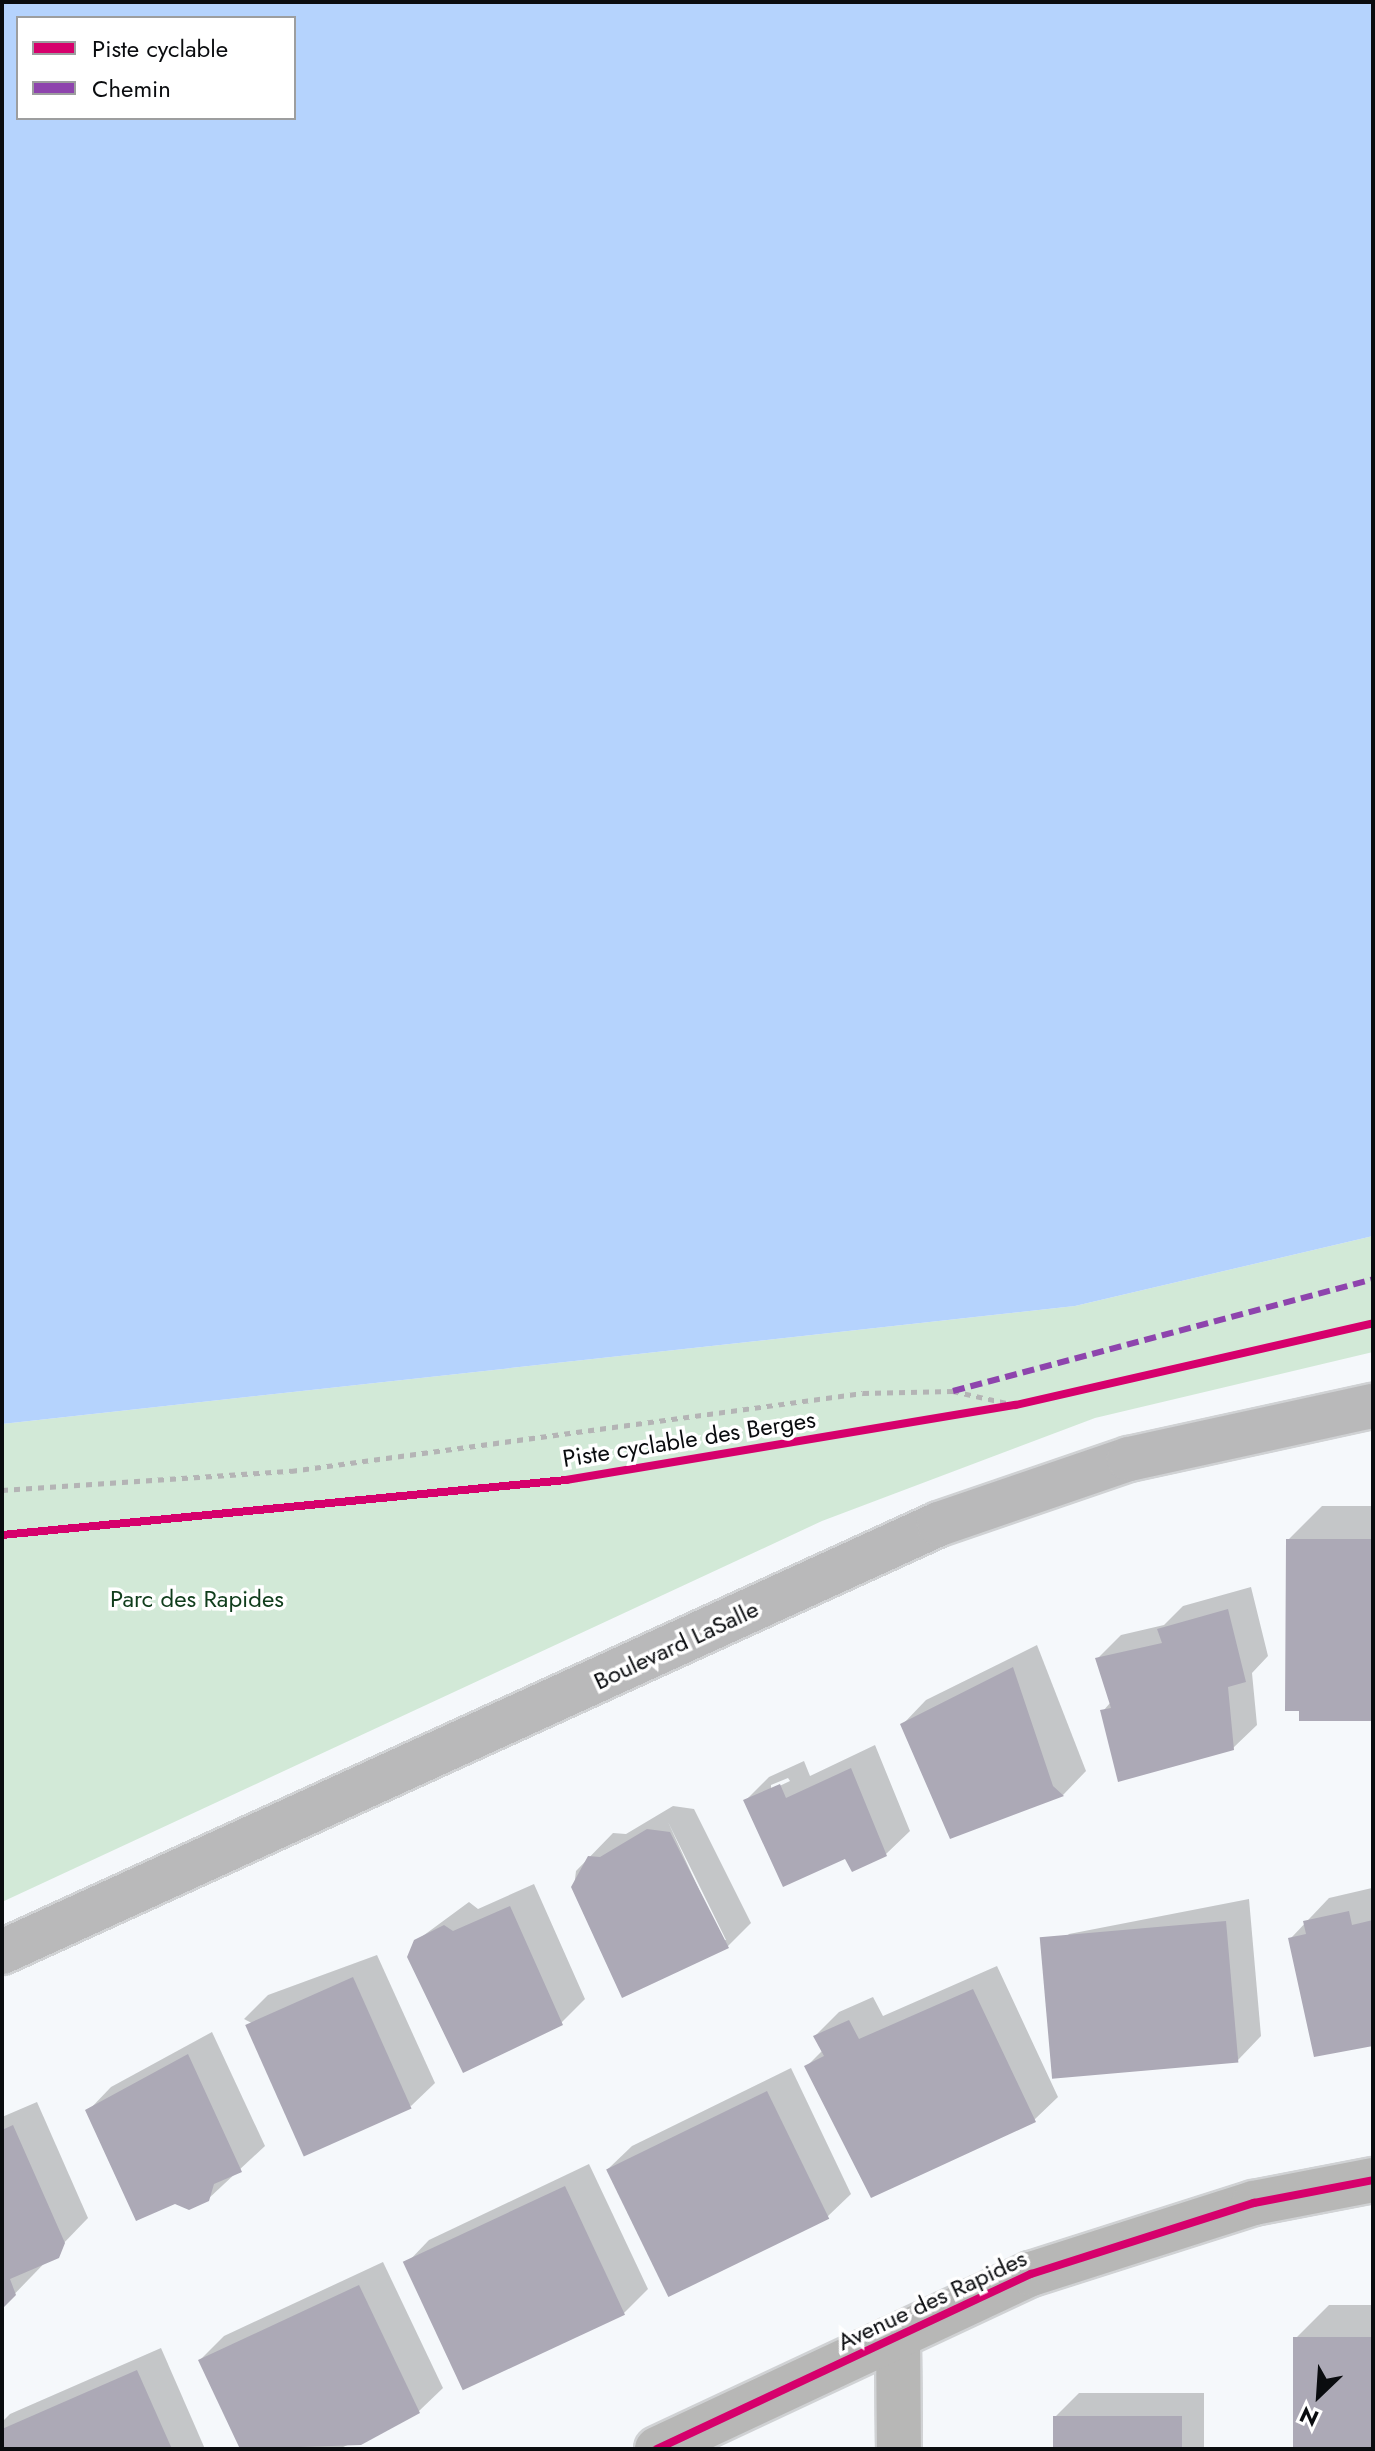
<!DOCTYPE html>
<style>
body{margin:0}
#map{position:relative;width:1375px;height:2451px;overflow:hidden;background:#f5f8fb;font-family:Jost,sans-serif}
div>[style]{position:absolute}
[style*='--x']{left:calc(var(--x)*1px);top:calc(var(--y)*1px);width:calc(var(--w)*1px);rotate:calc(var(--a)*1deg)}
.green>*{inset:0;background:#d2e9d7}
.water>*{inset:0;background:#b5d3fd}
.shadow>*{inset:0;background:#0003}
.building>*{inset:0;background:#aca9b6;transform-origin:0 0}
.path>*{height:5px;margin-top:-2.5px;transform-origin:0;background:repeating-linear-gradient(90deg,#b4b4b5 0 6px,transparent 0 12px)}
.roads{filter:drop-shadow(2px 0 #d0d2d4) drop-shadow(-2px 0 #d0d2d4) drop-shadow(0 2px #d0d2d4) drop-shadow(0 -2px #d0d2d4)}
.minor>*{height:44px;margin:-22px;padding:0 22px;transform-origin:22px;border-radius:22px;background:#b7b7b6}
.major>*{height:44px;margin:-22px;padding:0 22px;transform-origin:22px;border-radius:22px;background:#b9b9ba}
.quiet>*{height:6px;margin-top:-3px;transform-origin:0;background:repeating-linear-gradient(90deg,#8e44ad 0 12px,transparent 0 18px)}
.cycleway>*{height:8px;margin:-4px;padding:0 4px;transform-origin:4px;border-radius:4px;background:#d6006c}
span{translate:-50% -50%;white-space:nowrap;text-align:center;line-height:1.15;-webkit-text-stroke:7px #fff;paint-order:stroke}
.street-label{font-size:24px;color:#0a0c0f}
.park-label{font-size:24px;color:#103d1c}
.frame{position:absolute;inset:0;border:4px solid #0a0c0f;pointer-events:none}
.legend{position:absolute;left:16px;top:16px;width:280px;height:104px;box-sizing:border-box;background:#fff;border:2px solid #9d9e9f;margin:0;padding:10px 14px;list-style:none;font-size:24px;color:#0a0c0f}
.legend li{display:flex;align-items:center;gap:16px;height:40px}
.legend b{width:40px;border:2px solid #9d9e9f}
.north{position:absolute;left:1279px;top:2355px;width:80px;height:80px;-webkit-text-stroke:6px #fff;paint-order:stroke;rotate:205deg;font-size:22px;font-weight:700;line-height:32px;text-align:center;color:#0a0c0f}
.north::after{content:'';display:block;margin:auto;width:28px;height:36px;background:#0a0c0f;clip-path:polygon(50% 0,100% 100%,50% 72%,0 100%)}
</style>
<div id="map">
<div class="green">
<i style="clip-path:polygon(1373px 1236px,1373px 1352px,1095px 1418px,822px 1521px,2px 1902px,2px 1424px,1075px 1306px)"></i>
</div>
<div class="water">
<i style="clip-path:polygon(evenodd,2px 2px,1373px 2px,1373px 1236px,1075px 1306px,2px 1424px,2px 2px,18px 18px,294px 18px,294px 118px,18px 118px,18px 18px)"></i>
</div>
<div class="shadow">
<i style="clip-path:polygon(1322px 1506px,1373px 1506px,1373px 1719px,1288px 1540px)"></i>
<i style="clip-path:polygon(1251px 1587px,1268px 1656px,1252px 1673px,1257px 1725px,1233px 1748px,1103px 1711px,1111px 1702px,1098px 1658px,1121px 1635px,1164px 1625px,1183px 1606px)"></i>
<i style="clip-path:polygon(1037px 1645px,1086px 1771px,1063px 1795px,951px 1837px,903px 1724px,926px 1700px)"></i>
<i style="clip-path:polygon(evenodd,875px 1745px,910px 1831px,886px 1854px,846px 1856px,745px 1801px,769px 1777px,804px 1761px,810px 1776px,875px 1745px,788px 1778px,790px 1781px,771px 1790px,771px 1785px,788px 1778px)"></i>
<i style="clip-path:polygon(evenodd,673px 1806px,694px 1809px,751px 1923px,727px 1947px,574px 1887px,576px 1871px,613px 1833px,626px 1834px,673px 1806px,668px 1822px,726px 1940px,722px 1940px,668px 1822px)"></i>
<i style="clip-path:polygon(534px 1884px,585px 1999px,561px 2023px,416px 1941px,469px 1902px,478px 1909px)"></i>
<i style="clip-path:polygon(1372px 1888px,1373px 1892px,1373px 2041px,1291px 1938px,1329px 1898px)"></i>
<i style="clip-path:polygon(1249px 1899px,1261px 2036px,1238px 2060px,1045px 1958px,1069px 1934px)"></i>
<i style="clip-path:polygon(377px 1955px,435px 2083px,411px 2106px,244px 2019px,268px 1995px)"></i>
<i style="clip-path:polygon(997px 1966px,1058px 2097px,1034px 2120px,807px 2066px,823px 2050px,815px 2036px,839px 2012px,873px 1997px,883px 2016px)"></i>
<i style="clip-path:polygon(212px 2032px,265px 2146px,208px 2199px,175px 2201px,88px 2111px,111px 2087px)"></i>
<i style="clip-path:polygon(791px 2068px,851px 2194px,827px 2217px,608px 2169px,632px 2146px)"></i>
<i style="clip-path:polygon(37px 2102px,88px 2218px,2px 2307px,2px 2117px)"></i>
<i style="clip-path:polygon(589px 2164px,648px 2289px,624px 2313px,406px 2264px,429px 2240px)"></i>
<i style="clip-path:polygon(383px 2262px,443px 2388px,419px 2411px,339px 2449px,242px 2449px,200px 2360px,224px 2336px)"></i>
<i style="clip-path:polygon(1329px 2305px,1373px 2305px,1373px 2449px,1296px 2449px,1295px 2339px)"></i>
<i style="clip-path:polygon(161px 2348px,205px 2449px,2px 2449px,2px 2422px,10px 2414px)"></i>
<i style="clip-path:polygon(1079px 2393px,1204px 2393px,1204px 2449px,1055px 2449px,1055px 2417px)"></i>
</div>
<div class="building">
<i style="clip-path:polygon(1286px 1539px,1373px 1539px,1373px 1721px,1299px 1721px,1299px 1711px,1285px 1711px)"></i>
<i style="clip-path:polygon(1228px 1609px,1246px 1682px,1228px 1687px,1234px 1750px,1118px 1782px,1100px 1710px,1111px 1708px,1095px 1658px,1162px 1643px,1157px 1629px)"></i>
<i style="clip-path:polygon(1013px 1667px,1053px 1786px,1064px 1796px,950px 1839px,900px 1724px)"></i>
<i style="clip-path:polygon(851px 1768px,887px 1856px,852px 1872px,845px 1859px,783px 1887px,743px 1800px,780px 1784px,786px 1798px)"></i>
<i style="clip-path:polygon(647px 1829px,670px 1832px,729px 1948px,622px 1998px,571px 1887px,588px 1856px,600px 1857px)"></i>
<i style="clip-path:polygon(510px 1906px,563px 2025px,463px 2073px,407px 1957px,414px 1940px,444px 1925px,453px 1931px)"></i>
<i style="clip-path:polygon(1349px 1911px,1352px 1925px,1373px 1920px,1373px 2046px,1314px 2057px,1288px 1938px,1306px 1934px,1303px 1921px)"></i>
<i style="left:1226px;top:1921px;width:142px;height:187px;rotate:85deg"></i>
<i style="left:353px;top:1977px;width:144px;height:118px;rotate:66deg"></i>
<i style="clip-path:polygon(973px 1989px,1036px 2122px,871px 2198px,804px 2066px,824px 2056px,813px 2036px,849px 2020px,859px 2039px)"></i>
<i style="clip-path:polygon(188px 2054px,242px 2172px,214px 2184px,209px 2201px,189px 2210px,175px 2204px,136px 2221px,85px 2110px)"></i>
<i style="left:767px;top:2091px;width:142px;height:179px;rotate:64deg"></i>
<i style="clip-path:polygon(13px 2125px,65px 2243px,59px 2258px,10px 2279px,16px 2295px,2px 2309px,2px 2130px)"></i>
<i style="left:565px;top:2186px;width:142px;height:179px;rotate:65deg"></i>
<i style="clip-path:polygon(359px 2285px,420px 2413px,361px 2445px,240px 2449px,198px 2360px)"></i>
<i style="left:1373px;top:2337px;width:112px;height:80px;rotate:90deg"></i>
<i style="clip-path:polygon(137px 2370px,172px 2449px,2px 2449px,2px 2429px)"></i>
<i style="left:1053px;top:2416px;width:129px;height:33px"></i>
</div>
<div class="path">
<i style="--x:2;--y:1490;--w:290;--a:-3.8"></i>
<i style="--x:291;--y:1471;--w:577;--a:-7.77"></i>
<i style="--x:863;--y:1393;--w:90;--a:-1.3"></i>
<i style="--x:953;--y:1391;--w:65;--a:12.5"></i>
</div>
<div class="roads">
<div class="minor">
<i style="--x:898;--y:2338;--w:111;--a:89.5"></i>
<i style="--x:657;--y:2449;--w:413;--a:-25.1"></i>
<i style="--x:1031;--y:2274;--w:234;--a:-17.7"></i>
<i style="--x:1254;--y:2203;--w:121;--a:-10.9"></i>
</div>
<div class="major">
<i style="--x:2;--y:1952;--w:1030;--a:-24.55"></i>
<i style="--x:939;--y:1524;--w:201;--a:-18.9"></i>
<i style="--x:1129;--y:1459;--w:250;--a:-12.3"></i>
</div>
</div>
<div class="quiet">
<i style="--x:953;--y:1391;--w:435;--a:-14.9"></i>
</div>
<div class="cycleway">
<i style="--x:2;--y:1535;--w:567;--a:-5.57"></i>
<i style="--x:566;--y:1480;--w:456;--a:-9.5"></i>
<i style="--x:1016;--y:1405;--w:366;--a:-12.9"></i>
<i style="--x:657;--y:2449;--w:413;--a:-25.1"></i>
<i style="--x:1031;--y:2274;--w:234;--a:-17.7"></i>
<i style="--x:1254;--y:2203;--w:121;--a:-10.9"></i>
</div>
<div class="street-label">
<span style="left:689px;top:1439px;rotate:-9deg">Piste cyclable des Berges</span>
<span style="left:676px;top:1645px;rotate:-25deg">Boulevard LaSalle</span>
<span style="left:932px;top:2300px;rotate:-25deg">Avenue des Rapides</span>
</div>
<div class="park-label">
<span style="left:197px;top:1599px">Parc des Rapides</span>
</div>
<div class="frame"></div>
<ul class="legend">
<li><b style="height:10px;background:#d6006c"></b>Piste cyclable</li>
<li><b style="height:10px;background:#8e44ad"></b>Chemin</li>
</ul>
<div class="north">N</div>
</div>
